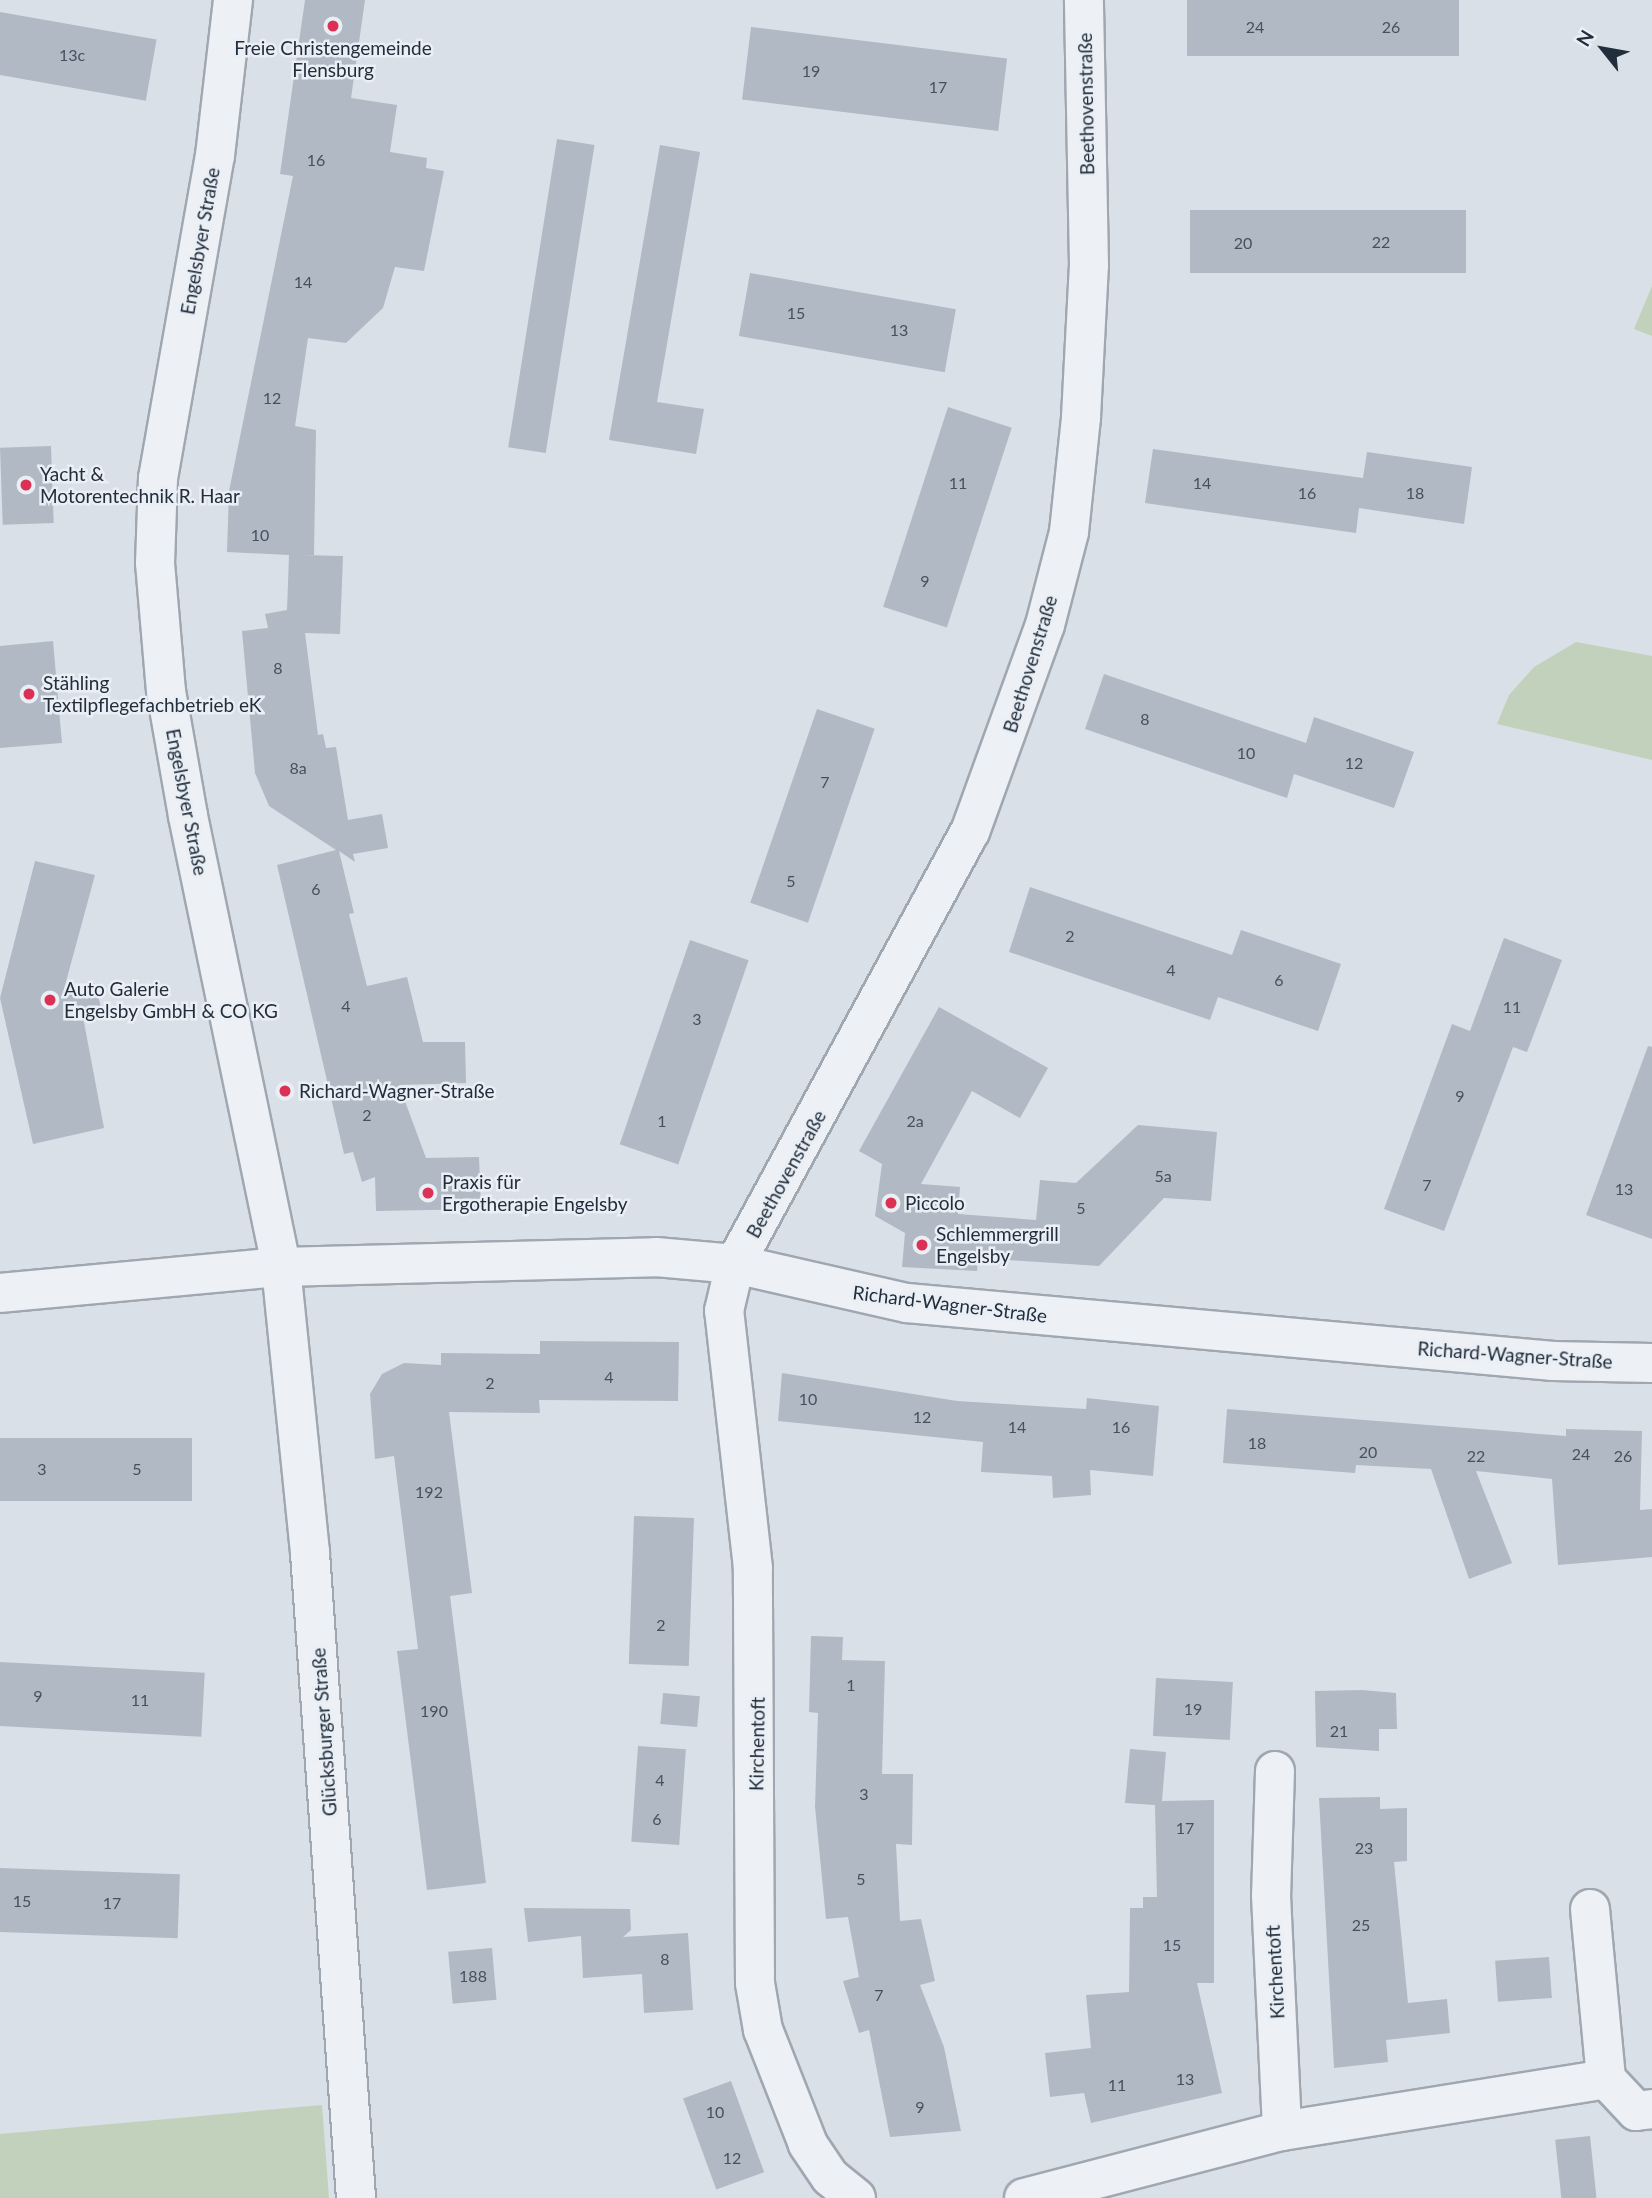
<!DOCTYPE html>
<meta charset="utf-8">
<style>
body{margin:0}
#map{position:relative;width:1652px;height:2198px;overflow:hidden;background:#dae0e7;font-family:Lato,sans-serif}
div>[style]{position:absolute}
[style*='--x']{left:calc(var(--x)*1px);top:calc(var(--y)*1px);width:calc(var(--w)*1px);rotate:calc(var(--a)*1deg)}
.green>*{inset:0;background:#c2d1bb}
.building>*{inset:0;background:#b1b9c4;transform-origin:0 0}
.roads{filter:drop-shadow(2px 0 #9fa7b1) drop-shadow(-2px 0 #9fa7b1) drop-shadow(0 2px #9fa7b1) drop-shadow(0 -2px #9fa7b1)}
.minor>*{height:38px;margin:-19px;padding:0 19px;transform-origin:19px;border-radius:19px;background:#edf0f5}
.dots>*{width:19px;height:19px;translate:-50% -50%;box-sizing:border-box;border:4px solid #e9eff4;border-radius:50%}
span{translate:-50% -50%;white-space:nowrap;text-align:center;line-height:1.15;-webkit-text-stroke:5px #e9eff4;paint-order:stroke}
.number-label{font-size:16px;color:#46515f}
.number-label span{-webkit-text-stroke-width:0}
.poi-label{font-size:19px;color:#232e3d}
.left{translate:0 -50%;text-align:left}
.street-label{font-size:19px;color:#232e3d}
.north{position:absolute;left:1568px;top:14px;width:70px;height:70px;-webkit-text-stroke:5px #e9eff4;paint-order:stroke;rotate:301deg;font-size:19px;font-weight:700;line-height:28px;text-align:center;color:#232e3d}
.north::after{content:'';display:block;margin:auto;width:24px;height:32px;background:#232e3d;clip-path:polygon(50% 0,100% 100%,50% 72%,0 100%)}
</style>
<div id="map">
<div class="green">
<i style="clip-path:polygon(1652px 286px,1652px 336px,1634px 329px)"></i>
<i style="clip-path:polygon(1576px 642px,1652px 656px,1652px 760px,1497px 724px,1509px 695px,1534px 667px)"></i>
<i style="clip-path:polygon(322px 2105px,329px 2198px,0 2198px,0 2134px)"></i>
</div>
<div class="building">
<i style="clip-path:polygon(305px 0,365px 0,351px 98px,397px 105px,390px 152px,427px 158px,426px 168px,444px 171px,424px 271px,395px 267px,383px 308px,346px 343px,308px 338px,295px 426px,316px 430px,314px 555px,303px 555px,343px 556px,340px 634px,305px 633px,318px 735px,323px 734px,326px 748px,336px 747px,348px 820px,382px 814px,388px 848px,353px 854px,355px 862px,339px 851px,354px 913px,349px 914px,367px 986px,407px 977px,423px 1042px,465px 1042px,466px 1083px,399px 1085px,426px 1158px,479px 1157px,481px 1209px,376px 1211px,375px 1177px,362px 1182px,353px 1152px,344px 1154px,277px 865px,336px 850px,269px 806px,255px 773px,242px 631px,268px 628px,265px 614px,287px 610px,289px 555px,227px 552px,229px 491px,293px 176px,280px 174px)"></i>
<i style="left:1187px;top:0;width:272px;height:56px"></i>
<i style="left:0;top:12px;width:159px;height:62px;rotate:10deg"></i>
<i style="left:751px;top:27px;width:258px;height:73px;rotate:7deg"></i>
<i style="left:557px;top:139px;width:38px;height:312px;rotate:9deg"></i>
<i style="clip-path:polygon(660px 145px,700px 152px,657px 402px,704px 409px,696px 454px,609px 440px)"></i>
<i style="left:1466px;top:210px;width:63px;height:276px;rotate:90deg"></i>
<i style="left:750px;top:273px;width:209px;height:64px;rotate:10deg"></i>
<i style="left:948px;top:407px;width:67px;height:210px;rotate:18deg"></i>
<i style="left:51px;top:446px;width:77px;height:51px;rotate:88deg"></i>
<i style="clip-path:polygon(1153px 449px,1363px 478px,1367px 452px,1472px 467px,1464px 524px,1359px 508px,1356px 533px,1145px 503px)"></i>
<i style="clip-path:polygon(53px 641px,62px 743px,0 748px,0 646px)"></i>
<i style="clip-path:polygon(1104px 674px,1306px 743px,1314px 717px,1414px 752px,1394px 808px,1294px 774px,1287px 798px,1085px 729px)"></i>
<i style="left:817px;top:709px;width:61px;height:205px;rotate:19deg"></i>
<i style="clip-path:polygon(35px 861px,95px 875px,64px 989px,95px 983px,102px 1011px,83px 1017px,104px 1128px,33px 1144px,0 998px)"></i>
<i style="clip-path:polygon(1030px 887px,1232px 955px,1241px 930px,1341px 964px,1318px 1031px,1218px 997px,1210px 1020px,1009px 952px)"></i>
<i style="clip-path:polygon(1504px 938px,1562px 960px,1527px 1052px,1513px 1047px,1444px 1231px,1384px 1209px,1452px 1024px,1470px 1031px)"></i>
<i style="left:690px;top:940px;width:62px;height:216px;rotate:19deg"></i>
<i style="clip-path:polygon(939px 1007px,1048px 1068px,1020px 1118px,972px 1091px,921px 1184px,960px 1187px,958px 1214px,1036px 1220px,1040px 1180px,1076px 1183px,1138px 1125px,1217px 1132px,1211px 1201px,1164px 1198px,1099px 1266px,978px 1258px,977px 1271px,902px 1267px,905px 1233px,875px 1216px,882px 1164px,859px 1151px)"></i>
<i style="clip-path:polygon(1648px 1046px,1652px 1047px,1652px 1239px,1586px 1215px)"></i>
<i style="clip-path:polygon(540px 1341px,679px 1342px,678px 1401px,539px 1400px,540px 1413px,449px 1412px,472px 1593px,450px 1596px,486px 1883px,427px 1890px,397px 1651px,418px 1649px,394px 1456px,375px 1459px,370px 1394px,382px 1374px,404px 1363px,441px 1365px,441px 1353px,540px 1354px)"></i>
<i style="clip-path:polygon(782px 1373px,957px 1401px,1086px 1409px,1087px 1398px,1159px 1406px,1153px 1476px,1090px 1470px,1091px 1495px,1053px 1498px,1052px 1476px,981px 1472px,983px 1442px,778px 1421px)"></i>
<i style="clip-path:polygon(1227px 1409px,1566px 1436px,1566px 1429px,1642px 1431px,1640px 1510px,1652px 1509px,1652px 1557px,1558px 1565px,1552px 1479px,1476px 1471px,1512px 1563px,1469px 1579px,1431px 1469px,1356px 1465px,1355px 1473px,1223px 1463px)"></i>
<i style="left:0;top:1438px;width:192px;height:63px"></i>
<i style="left:634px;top:1516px;width:60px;height:148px;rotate:2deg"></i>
<i style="clip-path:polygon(811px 1636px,843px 1637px,842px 1660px,885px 1661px,882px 1774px,913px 1774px,912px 1845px,896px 1844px,900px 1921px,921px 1919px,935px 1981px,920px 1985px,944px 2047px,961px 2131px,890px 2137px,869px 2030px,859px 2033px,843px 1981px,859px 1977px,848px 1917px,826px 1919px,815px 1807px,818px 1713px,809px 1712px)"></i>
<i style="left:0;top:1662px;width:205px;height:64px;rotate:3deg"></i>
<i style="left:1156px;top:1678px;width:77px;height:58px;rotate:3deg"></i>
<i style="clip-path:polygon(1362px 1690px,1396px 1693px,1397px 1729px,1379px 1729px,1379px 1751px,1316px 1747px,1315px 1691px)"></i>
<i style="left:663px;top:1693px;width:37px;height:31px;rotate:5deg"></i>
<i style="left:638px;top:1746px;width:48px;height:96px;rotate:4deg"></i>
<i style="clip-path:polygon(1130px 1749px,1166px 1752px,1162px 1801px,1214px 1800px,1214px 1983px,1197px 1983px,1222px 2093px,1091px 2123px,1084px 2093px,1050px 2097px,1045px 2053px,1091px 2048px,1086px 1995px,1129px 1992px,1130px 1908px,1143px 1908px,1143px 1897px,1157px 1897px,1155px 1805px,1125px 1803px)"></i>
<i style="clip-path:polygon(1380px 1797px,1380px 1809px,1407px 1808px,1407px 1861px,1394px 1862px,1408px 2003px,1447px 1999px,1450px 2033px,1386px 2040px,1388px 2062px,1334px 2068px,1319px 1798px)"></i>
<i style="left:0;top:1868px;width:180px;height:64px;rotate:2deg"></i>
<i style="clip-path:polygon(524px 1908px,630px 1909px,631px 1930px,623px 1937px,688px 1933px,693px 2010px,644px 2013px,642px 1974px,583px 1978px,581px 1936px,528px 1942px)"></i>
<i style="left:492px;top:1948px;width:52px;height:44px;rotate:85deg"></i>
<i style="left:1549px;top:1957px;width:41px;height:54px;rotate:86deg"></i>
<i style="left:731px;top:2081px;width:97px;height:51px;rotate:70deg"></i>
<i style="left:1590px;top:2136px;width:62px;height:35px;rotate:84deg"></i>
</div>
<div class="roads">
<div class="minor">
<i style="--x:233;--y:0;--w:156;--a:96.6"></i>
<i style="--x:215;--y:155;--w:328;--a:100"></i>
<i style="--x:158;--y:478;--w:85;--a:92"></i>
<i style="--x:155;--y:563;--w:128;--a:85.1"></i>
<i style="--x:166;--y:691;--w:127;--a:80"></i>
<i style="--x:188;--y:816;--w:460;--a:78.3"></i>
<i style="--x:281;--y:1267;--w:287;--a:84.2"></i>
<i style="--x:310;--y:1553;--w:647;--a:85.92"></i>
<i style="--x:0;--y:1293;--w:282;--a:-5.3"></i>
<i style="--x:281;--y:1267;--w:375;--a:-1.5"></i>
<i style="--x:656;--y:1257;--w:79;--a:5.1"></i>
<i style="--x:735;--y:1264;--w:176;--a:12.8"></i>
<i style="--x:907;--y:1303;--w:649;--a:5.13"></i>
<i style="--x:1553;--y:1361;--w:99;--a:1.2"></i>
<i style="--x:1275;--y:1771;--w:124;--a:91.8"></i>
<i style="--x:1271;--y:1895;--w:236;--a:87.3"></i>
<i style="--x:1590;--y:1909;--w:171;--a:84.6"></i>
<i style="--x:1606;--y:2079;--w:44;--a:46.8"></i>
<i style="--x:1636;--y:2111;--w:16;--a:-7"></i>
<i style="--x:856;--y:2198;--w:33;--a:-141"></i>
<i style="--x:830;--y:2177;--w:40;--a:-124"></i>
<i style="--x:808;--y:2144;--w:123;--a:-111.5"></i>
<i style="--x:763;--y:2030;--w:48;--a:-99.7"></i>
<i style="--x:755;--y:1983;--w:415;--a:-90.3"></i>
<i style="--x:753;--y:1568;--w:259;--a:-96.4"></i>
<i style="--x:724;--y:1311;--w:48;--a:-76.8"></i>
<i style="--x:735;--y:1264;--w:492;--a:-61.5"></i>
<i style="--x:970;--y:832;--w:220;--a:-70.1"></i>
<i style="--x:1045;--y:625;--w:96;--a:-75.5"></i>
<i style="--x:1069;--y:532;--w:116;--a:-84"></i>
<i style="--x:1081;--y:417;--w:152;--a:-87"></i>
<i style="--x:1089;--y:265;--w:265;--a:-91.1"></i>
<i style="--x:1024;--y:2198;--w:267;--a:-14.6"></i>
<i style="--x:1282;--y:2131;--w:328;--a:-9.1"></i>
</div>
</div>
<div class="dots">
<i style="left:333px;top:26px;background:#da3155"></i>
<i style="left:26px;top:485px;background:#da3155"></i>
<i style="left:29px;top:694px;background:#da3155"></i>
<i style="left:50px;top:1000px;background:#da3155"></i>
<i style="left:285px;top:1091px;background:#da3155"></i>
<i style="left:428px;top:1193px;background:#da3155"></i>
<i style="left:891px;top:1203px;background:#da3155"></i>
<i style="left:922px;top:1245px;background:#da3155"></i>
</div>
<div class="number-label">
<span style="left:1255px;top:27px">24</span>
<span style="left:1391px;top:27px">26</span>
<span style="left:72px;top:55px">13c</span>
<span style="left:811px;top:71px">19</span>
<span style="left:938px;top:87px">17</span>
<span style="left:316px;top:160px">16</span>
<span style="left:1381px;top:242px">22</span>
<span style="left:1243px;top:243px">20</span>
<span style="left:303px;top:282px">14</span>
<span style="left:796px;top:313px">15</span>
<span style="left:899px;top:330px">13</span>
<span style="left:272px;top:398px">12</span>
<span style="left:958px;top:483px">11</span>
<span style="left:1202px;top:483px">14</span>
<span style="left:1307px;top:493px">16</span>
<span style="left:1415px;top:493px">18</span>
<span style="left:260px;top:535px">10</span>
<span style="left:925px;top:581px">9</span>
<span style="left:278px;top:668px">8</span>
<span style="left:1145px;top:719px">8</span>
<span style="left:1246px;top:753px">10</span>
<span style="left:1354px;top:763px">12</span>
<span style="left:298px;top:768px">8a</span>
<span style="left:825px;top:782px">7</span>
<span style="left:791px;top:881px">5</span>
<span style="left:316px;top:889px">6</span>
<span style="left:1070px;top:936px">2</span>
<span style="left:1171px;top:970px">4</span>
<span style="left:1279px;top:980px">6</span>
<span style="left:346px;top:1006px">4</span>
<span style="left:1512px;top:1007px">11</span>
<span style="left:697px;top:1019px">3</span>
<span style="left:1460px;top:1096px">9</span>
<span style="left:367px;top:1115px">2</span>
<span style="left:662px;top:1121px">1</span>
<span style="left:915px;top:1121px">2a</span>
<span style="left:1163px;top:1176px">5a</span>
<span style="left:1427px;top:1185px">7</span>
<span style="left:1624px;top:1189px">13</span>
<span style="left:1081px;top:1208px">5</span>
<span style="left:609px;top:1377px">4</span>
<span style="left:490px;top:1383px">2</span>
<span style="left:808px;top:1399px">10</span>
<span style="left:922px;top:1417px">12</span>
<span style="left:1017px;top:1427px">14</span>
<span style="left:1121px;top:1427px">16</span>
<span style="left:1257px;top:1443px">18</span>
<span style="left:1368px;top:1452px">20</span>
<span style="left:1581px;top:1454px">24</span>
<span style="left:1476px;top:1456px">22</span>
<span style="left:1623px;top:1456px">26</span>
<span style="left:42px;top:1469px">3</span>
<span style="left:137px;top:1469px">5</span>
<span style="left:429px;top:1492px">192</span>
<span style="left:661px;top:1625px">2</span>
<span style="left:851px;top:1685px">1</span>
<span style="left:38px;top:1696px">9</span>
<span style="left:140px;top:1700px">11</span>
<span style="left:1193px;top:1709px">19</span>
<span style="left:434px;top:1711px">190</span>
<span style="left:1339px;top:1731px">21</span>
<span style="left:660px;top:1780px">4</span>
<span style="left:864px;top:1794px">3</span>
<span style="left:657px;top:1819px">6</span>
<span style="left:1185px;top:1828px">17</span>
<span style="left:1364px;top:1848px">23</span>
<span style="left:861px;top:1879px">5</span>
<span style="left:22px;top:1901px">15</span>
<span style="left:112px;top:1903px">17</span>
<span style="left:1361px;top:1925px">25</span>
<span style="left:1172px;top:1945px">15</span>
<span style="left:665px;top:1959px">8</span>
<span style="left:473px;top:1976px">188</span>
<span style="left:879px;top:1995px">7</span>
<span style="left:1185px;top:2079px">13</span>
<span style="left:1117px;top:2085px">11</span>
<span style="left:920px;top:2107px">9</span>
<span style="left:715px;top:2112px">10</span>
<span style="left:732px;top:2158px">12</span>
</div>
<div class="poi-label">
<span style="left:333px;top:59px">Freie Christengemeinde<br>Flensburg</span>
<span class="left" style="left:40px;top:485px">Yacht &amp;<br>Motorentechnik R. Haar</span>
<span class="left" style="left:43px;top:694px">Stähling<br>Textilpflegefachbetrieb eK</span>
<span class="left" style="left:64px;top:1000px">Auto Galerie<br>Engelsby GmbH &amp; CO KG</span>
<span class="left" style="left:299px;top:1091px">Richard-Wagner-Straße</span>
<span class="left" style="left:442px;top:1193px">Praxis für<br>Ergotherapie Engelsby</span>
<span class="left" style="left:905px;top:1203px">Piccolo</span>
<span class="left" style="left:936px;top:1245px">Schlemmergrill<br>Engelsby</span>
</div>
<div class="street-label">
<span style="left:1086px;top:104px;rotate:-91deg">Beethovenstraße</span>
<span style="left:200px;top:241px;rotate:-80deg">Engelsbyer Straße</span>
<span style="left:1030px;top:664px;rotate:-73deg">Beethovenstraße</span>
<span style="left:187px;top:802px;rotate:79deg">Engelsbyer Straße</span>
<span style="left:786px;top:1174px;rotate:-61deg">Beethovenstraße</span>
<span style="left:950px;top:1304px;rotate:7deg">Richard-Wagner-Straße</span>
<span style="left:1515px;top:1355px;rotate:4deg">Richard-Wagner-Straße</span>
<span style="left:324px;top:1732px;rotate:-94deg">Glücksburger Straße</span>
<span style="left:757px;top:1744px;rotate:-89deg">Kirchentoft</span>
<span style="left:1275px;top:1972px;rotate:-93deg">Kirchentoft</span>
</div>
<div class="north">N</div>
</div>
